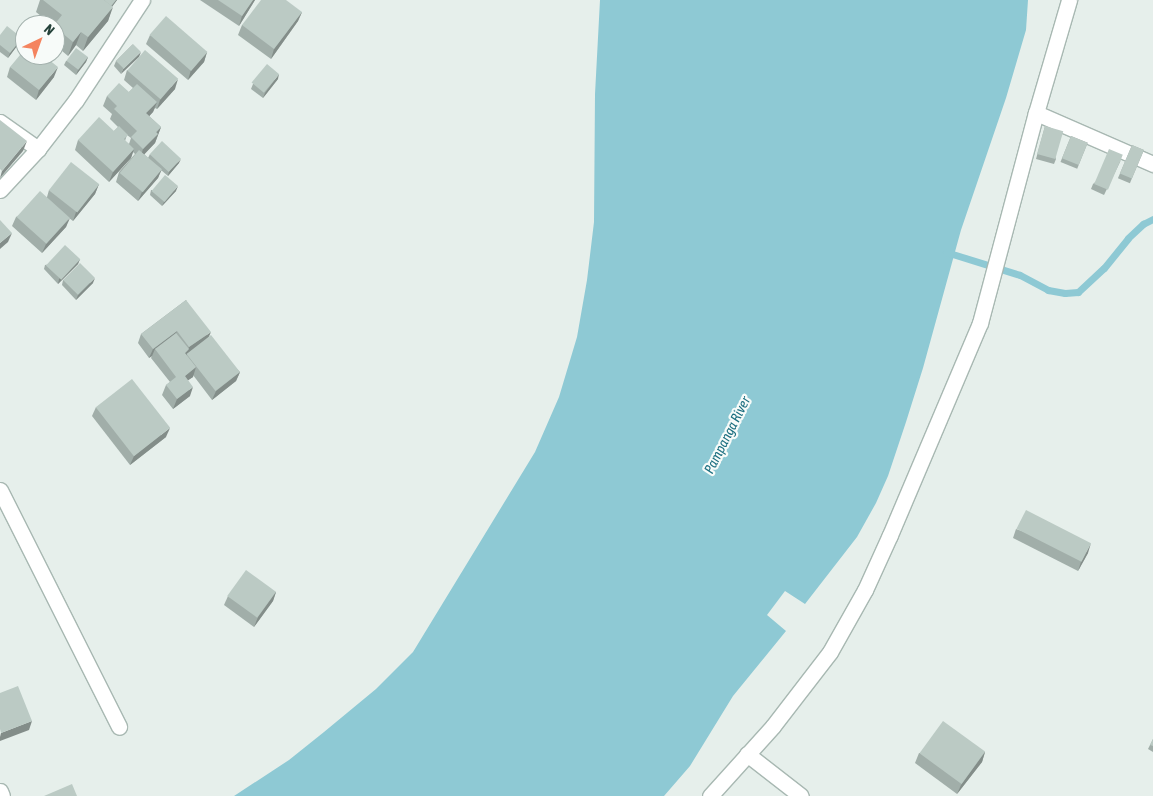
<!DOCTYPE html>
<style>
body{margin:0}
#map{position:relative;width:1153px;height:796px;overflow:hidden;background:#e6efeb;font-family:"Asap Condensed",sans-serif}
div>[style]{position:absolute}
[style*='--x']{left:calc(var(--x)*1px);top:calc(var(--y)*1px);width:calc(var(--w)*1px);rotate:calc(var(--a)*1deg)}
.water>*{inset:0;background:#8ec9d4}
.stream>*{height:7px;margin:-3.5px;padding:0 3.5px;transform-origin:3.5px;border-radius:3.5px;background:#8ec9d4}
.roads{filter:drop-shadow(1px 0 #a8b8b2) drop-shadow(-1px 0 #a8b8b2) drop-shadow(0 1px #a8b8b2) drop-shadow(0 -1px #a8b8b2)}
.minor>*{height:15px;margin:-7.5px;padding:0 7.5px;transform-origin:7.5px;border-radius:7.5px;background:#fff}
.tertiary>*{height:15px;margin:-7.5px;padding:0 7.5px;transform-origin:7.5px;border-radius:7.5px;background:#fff}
.secondary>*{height:15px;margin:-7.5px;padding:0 7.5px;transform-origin:7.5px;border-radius:7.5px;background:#fff}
.wall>*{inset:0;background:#a1aea9;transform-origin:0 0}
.shaded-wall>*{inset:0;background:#838d89}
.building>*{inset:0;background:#bbcac4;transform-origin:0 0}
span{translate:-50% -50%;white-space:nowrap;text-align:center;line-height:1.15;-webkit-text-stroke:4.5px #f7fbf9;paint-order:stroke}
.water-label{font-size:14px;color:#1c6f80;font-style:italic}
.north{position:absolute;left:15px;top:15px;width:50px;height:50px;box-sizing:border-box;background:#f7fbf9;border:1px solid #a3b1ad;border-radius:50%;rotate:42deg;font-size:14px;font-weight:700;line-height:20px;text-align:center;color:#24423a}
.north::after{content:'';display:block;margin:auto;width:18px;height:22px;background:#f4845f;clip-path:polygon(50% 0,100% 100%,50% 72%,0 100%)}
</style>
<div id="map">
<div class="water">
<i style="clip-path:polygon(600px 0,1028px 0,1026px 30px,1006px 98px,961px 230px,923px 368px,906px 422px,888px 476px,876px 503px,857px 537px,805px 604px,785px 591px,767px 615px,786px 631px,733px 696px,690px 766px,664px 796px,234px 796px,289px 760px,324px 732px,376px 689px,413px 652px,535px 452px,559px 397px,577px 337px,587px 280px,594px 222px,595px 94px)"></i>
</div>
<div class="stream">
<i style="--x:946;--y:252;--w:77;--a:17.3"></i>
<i style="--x:1020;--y:275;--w:32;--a:28"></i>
<i style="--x:1048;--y:290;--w:17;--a:10"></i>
<i style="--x:1065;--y:293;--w:13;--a:-4"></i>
<i style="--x:1078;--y:292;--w:35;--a:-43"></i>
<i style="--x:1104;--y:268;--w:38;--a:-51"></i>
<i style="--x:1128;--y:238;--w:21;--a:-43"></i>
<i style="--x:1143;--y:224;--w:11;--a:-27"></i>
</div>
<div class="roads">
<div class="minor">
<i style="--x:1036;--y:113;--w:128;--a:23.6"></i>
<i style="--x:0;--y:490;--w:265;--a:63.3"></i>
<i style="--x:747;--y:754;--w:68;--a:37.9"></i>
<i style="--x:0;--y:791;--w:5;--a:68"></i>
</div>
<div class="tertiary">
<i style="--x:0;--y:122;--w:47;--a:35.4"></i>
<i style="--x:38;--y:149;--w:62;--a:-52.2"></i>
<i style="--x:76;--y:100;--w:120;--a:-56.6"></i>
<i style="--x:0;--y:190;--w:56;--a:-47.2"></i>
</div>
<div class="secondary">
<i style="--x:710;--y:796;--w:94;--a:-48"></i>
<i style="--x:773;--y:726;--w:93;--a:-52.4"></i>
<i style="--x:830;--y:652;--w:71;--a:-60.6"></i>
<i style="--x:865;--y:590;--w:60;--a:-65.6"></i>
<i style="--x:890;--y:535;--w:230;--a:-67"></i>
<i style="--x:980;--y:323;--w:217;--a:-75.1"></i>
<i style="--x:1036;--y:113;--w:118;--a:-73.7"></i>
</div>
</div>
<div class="wall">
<i style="clip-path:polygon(40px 0,117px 0,112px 7px,108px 21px,83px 51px,76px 45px,68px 56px,55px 45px,55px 25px,52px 25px,36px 12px)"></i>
<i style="clip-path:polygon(200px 0,255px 0,239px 26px)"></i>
<i style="clip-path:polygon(302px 12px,298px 21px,271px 59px,238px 35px,242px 25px)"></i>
<i style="clip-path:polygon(0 35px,20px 42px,8px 58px,0 52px)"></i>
<i style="clip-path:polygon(150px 35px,207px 52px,204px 62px,188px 80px,146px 44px)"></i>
<i style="clip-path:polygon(133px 44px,121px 74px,114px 66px,116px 61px)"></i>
<i style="clip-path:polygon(88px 57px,86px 62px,76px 75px,64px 65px,66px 61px)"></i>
<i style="clip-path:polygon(10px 67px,54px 77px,36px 100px,7px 77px)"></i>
<i style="clip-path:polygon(evenodd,127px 70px,175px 89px,157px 109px,155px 108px,153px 112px,149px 116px,161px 127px,155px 143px,144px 154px,148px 158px,150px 154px,179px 163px,168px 176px,161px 170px,158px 178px,138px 201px,116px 182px,119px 172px,135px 154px,133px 152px,131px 158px,109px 182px,75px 150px,78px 140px,114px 131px,118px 127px,110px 119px,112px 114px,103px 106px,107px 96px,129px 92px,133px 88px,124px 80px,127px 70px,127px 135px,131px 138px,129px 144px,125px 141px,127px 135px)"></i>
<i style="clip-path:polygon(278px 79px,263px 98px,251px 89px,253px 84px)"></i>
<i style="clip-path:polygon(1045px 126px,1056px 159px,1054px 164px,1036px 159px)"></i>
<i style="left:1071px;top:136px;width:18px;height:28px;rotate:22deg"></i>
<i style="left:1132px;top:145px;width:13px;height:36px;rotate:23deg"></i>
<i style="clip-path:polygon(1121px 160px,1104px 195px,1091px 189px,1093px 184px)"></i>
<i style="clip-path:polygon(99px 184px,95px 194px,73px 221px,69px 218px,66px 227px,42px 253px,12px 226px,16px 217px,47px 197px,49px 190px)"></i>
<i style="clip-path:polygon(151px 190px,176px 191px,162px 206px,150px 195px)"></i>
<i style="clip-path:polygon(80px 259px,78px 264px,58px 284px,44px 269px,45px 265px)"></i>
<i style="clip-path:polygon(63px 280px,93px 283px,76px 300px,62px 285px)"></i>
<i style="clip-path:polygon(186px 300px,208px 338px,240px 372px,236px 381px,212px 400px,193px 375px,193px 377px,188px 380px,190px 396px,173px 409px,162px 395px,166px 385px,170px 382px,151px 358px,152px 356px,149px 358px,138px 343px,141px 334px)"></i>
<i style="clip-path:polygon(96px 407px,166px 437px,130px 465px,92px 416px)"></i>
<i style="clip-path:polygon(1016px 529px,1088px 553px,1078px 571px,1013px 538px)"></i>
<i style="clip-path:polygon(276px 592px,273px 601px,254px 627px,224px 605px,228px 596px)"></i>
<i style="clip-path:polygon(1153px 739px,1153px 752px,1148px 749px)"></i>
<i style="clip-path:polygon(985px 752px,982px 762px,957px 794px,915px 763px,919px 753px)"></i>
</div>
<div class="shaded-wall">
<i style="clip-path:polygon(116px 0,117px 0,108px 12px,110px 8px)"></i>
<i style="clip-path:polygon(253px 0,255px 0,239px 26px,242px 16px)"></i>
<i style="clip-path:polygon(113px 7px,108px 21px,83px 51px,88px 37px)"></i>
<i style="clip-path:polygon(302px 12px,298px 21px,271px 59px,274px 49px)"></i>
<i style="clip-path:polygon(81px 32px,76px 45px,68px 56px,73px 42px)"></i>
<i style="clip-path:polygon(22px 38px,20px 42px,8px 58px,10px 53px)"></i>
<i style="clip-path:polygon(141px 52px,139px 57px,121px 74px,123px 69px)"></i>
<i style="clip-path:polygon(207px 52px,204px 62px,188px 80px,191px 70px)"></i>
<i style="clip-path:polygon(88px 57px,86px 62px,76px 75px,78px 70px)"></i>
<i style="clip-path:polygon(58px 67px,54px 77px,36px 100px,39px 90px)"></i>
<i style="clip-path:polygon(279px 74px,278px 79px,263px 98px,265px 93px)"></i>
<i style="clip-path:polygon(178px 79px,175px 89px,157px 109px,160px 100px)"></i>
<i style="clip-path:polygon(157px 102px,153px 112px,143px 123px,146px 113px)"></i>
<i style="clip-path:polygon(161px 127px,155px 143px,140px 159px,143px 149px)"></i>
<i style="clip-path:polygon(27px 141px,23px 151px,0 178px,2px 171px)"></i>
<i style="clip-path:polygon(134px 149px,131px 158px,109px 182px,113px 172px)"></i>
<i style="clip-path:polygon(181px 159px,179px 163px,168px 176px,169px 171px)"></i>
<i style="clip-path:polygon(162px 169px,158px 178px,138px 201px,142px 192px)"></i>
<i style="clip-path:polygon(99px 184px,95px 194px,73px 221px,76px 212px)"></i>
<i style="clip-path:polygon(178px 186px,176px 191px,162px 206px,164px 202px)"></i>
<i style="clip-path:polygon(70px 218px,66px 227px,42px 253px,46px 244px)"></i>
<i style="clip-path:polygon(12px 233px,8px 242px,0 249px,0 243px)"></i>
<i style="clip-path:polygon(80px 259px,78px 264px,58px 284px,59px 279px)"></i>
<i style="clip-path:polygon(95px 278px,93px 283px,76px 300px,78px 295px)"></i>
<i style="clip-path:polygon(177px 331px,173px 340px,155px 349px,152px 356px,149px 358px,153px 349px)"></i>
<i style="clip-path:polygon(211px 332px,207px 341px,187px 354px,186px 359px,185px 353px,188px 350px,189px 347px)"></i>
<i style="clip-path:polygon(196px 367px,193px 377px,181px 385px,185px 376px)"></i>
<i style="clip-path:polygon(240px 372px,236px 381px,212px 400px,216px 391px)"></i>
<i style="clip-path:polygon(193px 387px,190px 396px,173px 409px,177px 399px)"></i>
<i style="clip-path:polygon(170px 428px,166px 437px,130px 465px,134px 456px)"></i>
<i style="clip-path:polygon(1091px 543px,1088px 553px,1078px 571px,1081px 562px)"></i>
<i style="clip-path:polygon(276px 592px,273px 601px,254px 627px,258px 617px)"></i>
<i style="clip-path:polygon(32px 721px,29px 730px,0 741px,0 737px,1px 733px)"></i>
<i style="clip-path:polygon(985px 752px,982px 762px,957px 794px,961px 785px)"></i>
</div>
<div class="building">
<i style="clip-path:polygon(43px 0,104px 0,113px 7px,88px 37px,81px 32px,73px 42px,55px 27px,55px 25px,54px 25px,62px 15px)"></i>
<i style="clip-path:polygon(104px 0,116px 0,111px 6px)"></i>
<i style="clip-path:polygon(218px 0,253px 0,242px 16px)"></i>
<i style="clip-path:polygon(261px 0,286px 0,302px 12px,274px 49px,242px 25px)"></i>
<i style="left:166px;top:16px;width:55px;height:25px;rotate:41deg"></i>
<i style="clip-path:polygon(7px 26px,22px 38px,10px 53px,0 45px,0 35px)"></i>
<i style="left:133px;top:44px;width:11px;height:24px;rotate:45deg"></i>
<i style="left:76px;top:48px;width:15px;height:16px;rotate:37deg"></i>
<i style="clip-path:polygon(25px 49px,25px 55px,43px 55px,58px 67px,39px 90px,10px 67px)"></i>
<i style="left:145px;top:50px;width:44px;height:27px;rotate:41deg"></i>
<i style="left:267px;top:64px;width:16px;height:24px;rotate:40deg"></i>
<i style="clip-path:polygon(119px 83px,129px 92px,137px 84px,157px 102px,146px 113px,161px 127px,156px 132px,158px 134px,143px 149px,131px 137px,137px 131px,114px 109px,117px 106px,107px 96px)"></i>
<i style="clip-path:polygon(99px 117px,114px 131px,119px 126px,128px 135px,124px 139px,134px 149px,113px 172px,78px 140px)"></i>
<i style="clip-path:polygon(0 120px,27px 141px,2px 171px,0 169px)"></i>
<i style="left:1045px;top:126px;width:19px;height:29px;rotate:16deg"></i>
<i style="left:1071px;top:136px;width:18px;height:24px;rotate:22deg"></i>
<i style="left:162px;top:141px;width:26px;height:18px;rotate:43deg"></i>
<i style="left:1132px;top:145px;width:13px;height:31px;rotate:23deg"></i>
<i style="left:1109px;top:149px;width:15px;height:38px;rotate:23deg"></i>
<i style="left:139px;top:150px;width:30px;height:30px;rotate:40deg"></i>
<i style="left:71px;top:162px;width:36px;height:36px;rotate:38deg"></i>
<i style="left:165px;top:175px;width:17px;height:21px;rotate:40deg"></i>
<i style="left:40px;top:191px;width:40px;height:35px;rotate:42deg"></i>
<i style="clip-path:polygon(0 220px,12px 233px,0 243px)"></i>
<i style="left:65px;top:245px;width:21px;height:28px;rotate:43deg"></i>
<i style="left:80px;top:263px;width:21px;height:24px;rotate:45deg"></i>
<i style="clip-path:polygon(186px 300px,211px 332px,189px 347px,177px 331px,153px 349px,141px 334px)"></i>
<i style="clip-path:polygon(176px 333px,189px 349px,185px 353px,196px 367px,185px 376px,193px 387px,177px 399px,166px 385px,176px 377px,155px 349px)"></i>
<i style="left:211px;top:335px;width:47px;height:31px;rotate:52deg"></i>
<i style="left:132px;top:379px;width:62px;height:46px;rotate:52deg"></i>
<i style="left:1026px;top:510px;width:73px;height:21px;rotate:27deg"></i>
<i style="left:246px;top:570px;width:37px;height:32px;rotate:36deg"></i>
<i style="clip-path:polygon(18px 686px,32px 721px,1px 733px,0 729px,0 693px)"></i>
<i style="left:943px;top:721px;width:52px;height:40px;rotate:36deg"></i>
<i style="clip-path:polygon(1153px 739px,1153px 746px,1150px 745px)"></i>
<i style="clip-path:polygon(72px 784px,77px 796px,44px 796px)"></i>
</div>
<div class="water-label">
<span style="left:727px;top:435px;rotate:-63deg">Pampanga River</span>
</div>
<div class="north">N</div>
</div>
